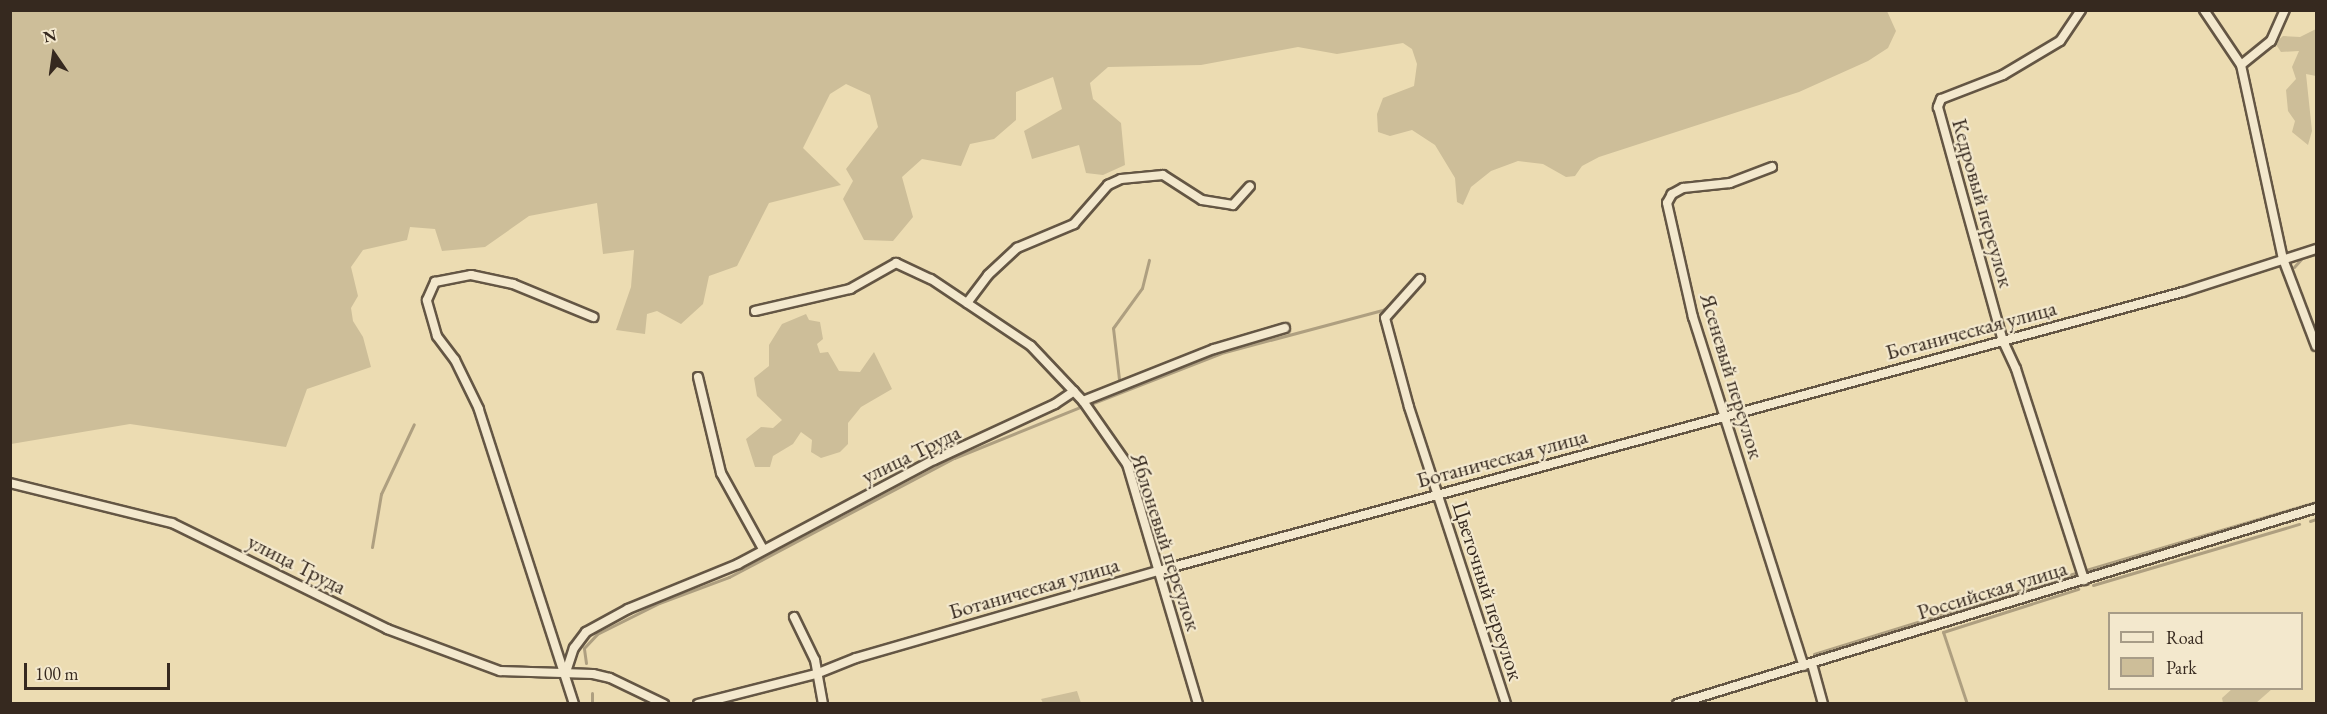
<!DOCTYPE html>
<meta charset="utf-8">
<style>
body{margin:0}
#map{position:relative;width:2327px;height:714px;overflow:hidden;background:#ecdcb2;font-family:"EB Garamond",serif}
div>[style]{position:absolute}
[style*='--x']{left:calc(var(--x)*1px);top:calc(var(--y)*1px);width:calc(var(--w)*1px);rotate:calc(var(--a)*1deg)}
.green>*{inset:0;background:#cdbe99}
.stream>*{height:3px;margin:-1.5px;padding:0 1.5px;transform-origin:1.5px;border-radius:1.5px;background:#ae9f80}
.roads{filter:drop-shadow(2px 0 #645644) drop-shadow(-2px 0 #645644) drop-shadow(0 2px #645644) drop-shadow(0 -2px #645644)}
.street>*{height:8px;margin:-4px;padding:0 4px;transform-origin:4px;border-radius:4px;background:#f3e8cd}
span{translate:-50% -50%;white-space:nowrap;text-align:center;line-height:1.15;-webkit-text-stroke:4.5px #f3e8cd;paint-order:stroke}
.street-label{font-size:22px;color:#36291f}
.frame{position:absolute;inset:0;border:12px solid #36291f;pointer-events:none}
.legend{position:absolute;left:2108px;top:612px;width:195px;height:78px;box-sizing:border-box;background:#f3e8cd;border:2px solid #a79c87;margin:0;padding:8px 10px;list-style:none;font-size:18px;color:#36291f}
.legend li{display:flex;align-items:center;gap:12px;height:30px}
.legend b{width:30px;border:2px solid #a79c87}
.north{position:absolute;left:24px;top:24px;width:60px;height:60px;-webkit-text-stroke:4px #f3e8cd;paint-order:stroke;rotate:347deg;font-size:16px;font-weight:700;line-height:24px;text-align:center;color:#36291f}
.north::after{content:'';display:block;margin:auto;width:21px;height:27px;background:#36291f;clip-path:polygon(50% 0,100% 100%,50% 72%,0 100%)}
.scale{position:absolute;left:24px;top:663px;width:146px;height:27px;box-sizing:border-box;border:3px solid #36291f;border-top:0;padding-left:8px;font-size:18px;line-height:21px;white-space:nowrap;color:#36291f;-webkit-text-stroke:4px #f3e8cd;paint-order:stroke}
</style>
<div id="map">
<div class="green">
<i style="clip-path:polygon(1887px 11px,1896px 31px,1888px 48px,1868px 61px,1799px 92px,1599px 157px,1582px 166px,1575px 176px,1566px 177px,1543px 164px,1518px 161px,1491px 171px,1471px 187px,1463px 205px,1457px 202px,1455px 178px,1435px 145px,1412px 130px,1390px 136px,1378px 132px,1377px 114px,1383px 98px,1414px 86px,1417px 64px,1412px 49px,1403px 43px,1337px 54px,1298px 47px,1201px 65px,1108px 67px,1090px 83px,1093px 99px,1121px 123px,1125px 165px,1103px 175px,1086px 173px,1079px 145px,1032px 159px,1024px 131px,1062px 109px,1053px 77px,1016px 92px,1016px 120px,994px 139px,970px 144px,961px 166px,922px 159px,902px 177px,913px 217px,893px 241px,864px 240px,843px 199px,853px 181px,846px 169px,878px 127px,870px 95px,846px 84px,830px 94px,803px 148px,841px 185px,769px 203px,737px 266px,709px 276px,703px 304px,681px 324px,657px 311px,647px 314px,645px 334px,616px 330px,631px 287px,634px 250px,603px 254px,597px 203px,529px 216px,485px 247px,442px 251px,435px 229px,410px 227px,407px 240px,363px 250px,351px 267px,358px 296px,351px 308px,353px 321px,363px 337px,371px 367px,307px 389px,286px 447px,130px 424px,11px 444px,11px 11px)"></i>
<i style="clip-path:polygon(2316px 29px,2316px 76px,2306px 74px,2312px 131px,2308px 145px,2292px 132px,2295px 121px,2288px 111px,2286px 90px,2296px 79px,2292px 67px,2299px 51px,2281px 52px,2275px 43px,2283px 36px,2300px 37px)"></i>
<i style="clip-path:polygon(806px 314px,809px 320px,820px 322px,823px 339px,817px 344px,820px 353px,828px 352px,839px 371px,860px 372px,874px 352px,892px 389px,861px 407px,848px 423px,848px 444px,840px 452px,821px 458px,811px 452px,812px 440px,801px 432px,793px 444px,773px 456px,770px 467px,755px 467px,746px 439px,761px 427px,773px 428px,782px 420px,757px 396px,754px 378px,769px 366px,769px 345px,782px 324px)"></i>
<i style="clip-path:polygon(2232px 689px,2232px 688px,2272px 689px,2256px 703px,2223px 703px,2222px 698px)"></i>
<i style="clip-path:polygon(1077px 691px,1081px 703px,1043px 703px,1041px 699px)"></i>
</div>
<div class="stream">
<i style="--x:2294;--y:267;--w:12;--a:-48"></i>
<i style="--x:2302;--y:258;--w:15;--a:-16"></i>
<i style="--x:1119;--y:379;--w:51;--a:-96.7"></i>
<i style="--x:1113;--y:328;--w:49;--a:-54.1"></i>
<i style="--x:1142;--y:288;--w:29;--a:-76"></i>
<i style="--x:1093;--y:403;--w:137;--a:-21.3"></i>
<i style="--x:1221;--y:353;--w:168;--a:-14.9"></i>
<i style="--x:1383;--y:310;--w:21;--a:-37"></i>
<i style="--x:2310;--y:521;--w:6;--a:-18"></i>
<i style="--x:372;--y:547;--w:54;--a:-80.4"></i>
<i style="--x:381;--y:494;--w:77;--a:-64.8"></i>
<i style="--x:2086;--y:570;--w:240;--a:-16.5"></i>
<i style="--x:2093;--y:585;--w:215;--a:-16.5"></i>
<i style="--x:1814;--y:654;--w:273;--a:-17.2"></i>
<i style="--x:586;--y:663;--w:15;--a:-98"></i>
<i style="--x:584;--y:648;--w:19;--a:-47"></i>
<i style="--x:597;--y:634;--w:69;--a:-26.6"></i>
<i style="--x:659;--y:603;--w:75;--a:-20.4"></i>
<i style="--x:729;--y:577;--w:255;--a:-27.9"></i>
<i style="--x:954;--y:458;--w:139;--a:-22"></i>
<i style="--x:592;--y:693;--w:11;--a:90"></i>
<i style="--x:1967;--y:704;--w:76;--a:-108.4"></i>
<i style="--x:1943;--y:632;--w:142;--a:-17.7"></i>
</div>
<div class="roads">
<div class="street">
<i style="--x:2081;--y:10;--w:37;--a:124"></i>
<i style="--x:2060;--y:41;--w:66;--a:149.2"></i>
<i style="--x:2003;--y:75;--w:66;--a:158.8"></i>
<i style="--x:1941;--y:99;--w:9;--a:111"></i>
<i style="--x:1938;--y:107;--w:243;--a:74.5"></i>
<i style="--x:2003;--y:341;--w:31;--a:65"></i>
<i style="--x:2016;--y:369;--w:222;--a:72.1"></i>
<i style="--x:2204;--y:10;--w:66;--a:56.1"></i>
<i style="--x:2241;--y:65;--w:198;--a:77.8"></i>
<i style="--x:2283;--y:259;--w:93;--a:69.2"></i>
<i style="--x:2241;--y:65;--w:38;--a:-39"></i>
<i style="--x:2271;--y:41;--w:34;--a:-66"></i>
<i style="--x:1772;--y:167;--w:45;--a:159.1"></i>
<i style="--x:1730;--y:183;--w:47;--a:173.9"></i>
<i style="--x:1683;--y:188;--w:13;--a:151"></i>
<i style="--x:1672;--y:194;--w:10;--a:119"></i>
<i style="--x:1667;--y:203;--w:117;--a:77.2"></i>
<i style="--x:1693;--y:317;--w:366;--a:72.4"></i>
<i style="--x:1420;--y:279;--w:52;--a:131.9"></i>
<i style="--x:1385;--y:318;--w:92;--a:74.9"></i>
<i style="--x:1409;--y:407;--w:312;--a:71.9"></i>
<i style="--x:967;--y:303;--w:35;--a:-53"></i>
<i style="--x:988;--y:275;--w:40;--a:-43"></i>
<i style="--x:1017;--y:248;--w:62;--a:-22.8"></i>
<i style="--x:1074;--y:224;--w:52;--a:-48.9"></i>
<i style="--x:1108;--y:185;--w:14;--a:-25"></i>
<i style="--x:1121;--y:179;--w:42;--a:-5.4"></i>
<i style="--x:1163;--y:175;--w:46;--a:32.7"></i>
<i style="--x:1202;--y:200;--w:31;--a:9"></i>
<i style="--x:1233;--y:205;--w:25;--a:-48"></i>
<i style="--x:755;--y:311;--w:98;--a:-13"></i>
<i style="--x:850;--y:289;--w:53;--a:-29.5"></i>
<i style="--x:896;--y:263;--w:38;--a:25"></i>
<i style="--x:931;--y:279;--w:120;--a:33.8"></i>
<i style="--x:1031;--y:346;--w:76;--a:46.6"></i>
<i style="--x:1083;--y:401;--w:77;--a:55.1"></i>
<i style="--x:1127;--y:464;--w:250;--a:73.5"></i>
<i style="--x:698;--y:377;--w:99;--a:76.5"></i>
<i style="--x:721;--y:473;--w:87;--a:61.1"></i>
<i style="--x:1083;--y:401;--w:141;--a:-21.7"></i>
<i style="--x:1214;--y:349;--w:74;--a:-16.5"></i>
<i style="--x:10;--y:483;--w:167;--a:13.9"></i>
<i style="--x:172;--y:523;--w:240;--a:26.2"></i>
<i style="--x:387;--y:629;--w:121;--a:20.4"></i>
<i style="--x:500;--y:671;--w:93;--a:1.8"></i>
<i style="--x:593;--y:674;--w:17;--a:13"></i>
<i style="--x:610;--y:678;--w:60;--a:25.7"></i>
<i style="--x:794;--y:617;--w:48;--a:64"></i>
<i style="--x:815;--y:660;--w:45;--a:79.7"></i>
<i style="--x:1812;--y:664;--w:41;--a:74.6"></i>
<i style="--x:566;--y:672;--w:25;--a:-72"></i>
<i style="--x:574;--y:648;--w:20;--a:-53"></i>
<i style="--x:586;--y:632;--w:48;--a:-28.7"></i>
<i style="--x:628;--y:609;--w:119;--a:-22.2"></i>
<i style="--x:738;--y:564;--w:222;--a:-28"></i>
<i style="--x:934;--y:460;--w:133;--a:-24.8"></i>
<i style="--x:1055;--y:404;--w:23;--a:-34"></i>
<i style="--x:574;--y:704;--w:310;--a:-107.9"></i>
<i style="--x:479;--y:409;--w:55;--a:-116.1"></i>
<i style="--x:455;--y:360;--w:30;--a:-127"></i>
<i style="--x:437;--y:336;--w:37;--a:-106"></i>
<i style="--x:427;--y:300;--w:20;--a:-66"></i>
<i style="--x:435;--y:282;--w:37;--a:-11"></i>
<i style="--x:471;--y:275;--w:43;--a:12.1"></i>
<i style="--x:513;--y:284;--w:87;--a:22.4"></i>
<i style="--x:698;--y:704;--w:122;--a:-14.3"></i>
<i style="--x:816;--y:674;--w:43;--a:-21.8"></i>
<i style="--x:856;--y:658;--w:314;--a:-16.1"></i>
<i style="--x:1158;--y:571;--w:1062;--a:-15.23"></i>
<i style="--x:2183;--y:292;--w:140;--a:-17.9"></i>
<i style="--x:1677;--y:704;--w:668;--a:-17.05"></i>
</div>
</div>
<div class="street-label">
<span style="left:1983px;top:203px;rotate:74deg">Кедровый переулок</span>
<span style="left:1971px;top:330px;rotate:-15deg">Ботаническая улица</span>
<span style="left:1732px;top:376px;rotate:73deg">Ясеневый переулок</span>
<span style="left:911px;top:454px;rotate:-26deg">улица Труда</span>
<span style="left:1502px;top:458px;rotate:-15deg">Ботаническая улица</span>
<span style="left:1166px;top:542px;rotate:72deg">Яблоневый переулок</span>
<span style="left:297px;top:564px;rotate:27deg">улица Труда</span>
<span style="left:1034px;top:588px;rotate:-16deg">Ботаническая улица</span>
<span style="left:1992px;top:590px;rotate:-17deg">Российская улица</span>
<span style="left:1488px;top:591px;rotate:72deg">Цветочный переулок</span>
</div>
<div class="frame"></div>
<ul class="legend">
<li><b style="height:8px;background:#f3e8cd"></b>Road</li>
<li><b style="height:16px;background:#cdbe99"></b>Park</li>
</ul>
<div class="north">N</div>
<div class="scale">100 m</div>
</div>
